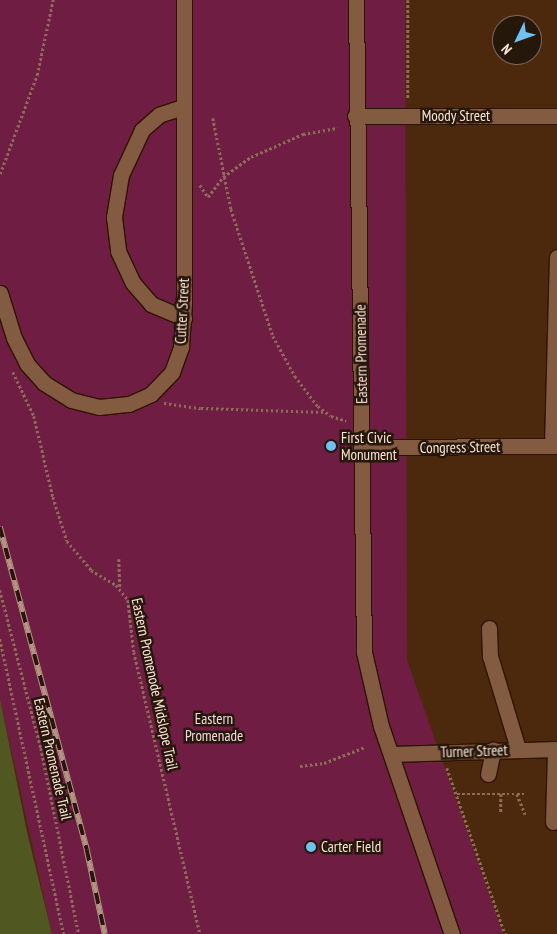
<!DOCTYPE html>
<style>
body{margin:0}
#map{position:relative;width:557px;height:934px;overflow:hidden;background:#4c290d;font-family:"PT Sans Narrow",sans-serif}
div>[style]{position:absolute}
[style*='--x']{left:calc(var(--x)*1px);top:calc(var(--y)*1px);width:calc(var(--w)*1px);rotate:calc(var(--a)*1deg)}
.green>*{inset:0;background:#701d44}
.water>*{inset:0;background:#505721}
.path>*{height:2.5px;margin-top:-1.25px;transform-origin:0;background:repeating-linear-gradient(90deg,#8c6e57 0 2.5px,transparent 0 5px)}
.roads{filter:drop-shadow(1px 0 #2d1301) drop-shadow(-1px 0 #2d1301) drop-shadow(0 1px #2d1301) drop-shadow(0 -1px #2d1301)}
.minor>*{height:15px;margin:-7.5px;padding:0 7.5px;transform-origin:7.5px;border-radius:7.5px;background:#825b40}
.rail>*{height:5.5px;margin-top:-2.75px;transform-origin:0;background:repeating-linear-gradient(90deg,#26170b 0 11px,#b19580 0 22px);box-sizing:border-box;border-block:1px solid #b19580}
.dots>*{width:14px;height:14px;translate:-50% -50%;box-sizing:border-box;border:2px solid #26170b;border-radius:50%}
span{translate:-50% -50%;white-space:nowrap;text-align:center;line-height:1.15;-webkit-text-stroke:5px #26170b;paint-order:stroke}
.street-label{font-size:15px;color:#fce5d6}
.poi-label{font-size:15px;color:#fce5d6}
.left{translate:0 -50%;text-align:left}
.park-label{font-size:15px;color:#f3d9e1}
.north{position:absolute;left:492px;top:15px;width:50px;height:50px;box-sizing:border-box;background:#26170b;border:1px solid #7c695c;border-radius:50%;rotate:228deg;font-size:14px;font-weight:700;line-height:20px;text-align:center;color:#fce5d6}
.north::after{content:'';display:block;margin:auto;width:18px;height:22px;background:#6dc2f3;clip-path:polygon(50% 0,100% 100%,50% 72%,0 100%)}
</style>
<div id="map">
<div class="green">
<i style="clip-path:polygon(0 0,405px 0,407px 660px,503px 934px,52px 934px,0 699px)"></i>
</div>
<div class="water">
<i style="clip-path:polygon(0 699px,27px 832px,52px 934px,0 934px)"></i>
</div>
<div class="path">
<i style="--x:408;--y:0;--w:99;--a:90"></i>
<i style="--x:213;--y:118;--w:93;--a:78.8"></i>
<i style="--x:231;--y:209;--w:134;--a:71.7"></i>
<i style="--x:273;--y:336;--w:46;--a:61.2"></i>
<i style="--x:295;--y:376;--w:38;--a:53"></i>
<i style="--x:318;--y:406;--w:16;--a:38"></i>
<i style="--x:331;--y:416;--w:16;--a:18"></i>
<i style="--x:0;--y:174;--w:106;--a:-69.5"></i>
<i style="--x:37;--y:75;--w:77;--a:-78"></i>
<i style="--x:200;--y:185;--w:14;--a:56"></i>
<i style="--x:208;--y:197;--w:25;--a:-53"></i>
<i style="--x:223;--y:177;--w:34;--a:-36"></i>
<i style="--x:251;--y:157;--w:57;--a:-23.9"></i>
<i style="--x:303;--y:134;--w:35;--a:-10"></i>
<i style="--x:13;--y:372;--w:49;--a:64.5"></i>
<i style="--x:34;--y:416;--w:83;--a:76.8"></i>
<i style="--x:53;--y:497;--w:46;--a:72.3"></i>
<i style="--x:67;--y:541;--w:38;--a:50"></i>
<i style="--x:91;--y:570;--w:29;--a:31"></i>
<i style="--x:116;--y:585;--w:19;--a:51"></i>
<i style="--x:128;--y:600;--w:52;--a:83.4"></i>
<i style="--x:134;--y:652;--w:290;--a:76.8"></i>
<i style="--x:164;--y:403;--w:37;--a:8"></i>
<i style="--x:201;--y:408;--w:122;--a:1.9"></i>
<i style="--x:119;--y:559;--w:29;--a:88"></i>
<i style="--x:0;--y:590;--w:163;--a:75.5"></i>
<i style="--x:41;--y:748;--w:190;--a:78.5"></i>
<i style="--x:0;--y:639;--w:302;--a:77.8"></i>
<i style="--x:300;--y:766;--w:24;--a:-7"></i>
<i style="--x:324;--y:763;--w:44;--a:-21.3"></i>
<i style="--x:447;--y:768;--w:176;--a:70.7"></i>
<i style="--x:457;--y:794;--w:60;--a:0"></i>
<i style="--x:517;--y:794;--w:22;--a:68"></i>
<i style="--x:501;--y:794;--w:18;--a:90"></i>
<i style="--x:517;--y:794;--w:10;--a:0"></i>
</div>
<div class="roads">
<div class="minor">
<i style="--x:356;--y:0;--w:652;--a:89.3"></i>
<i style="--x:364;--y:652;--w:76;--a:77.1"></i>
<i style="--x:381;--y:726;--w:220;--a:71.2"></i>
<i style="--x:183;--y:107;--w:25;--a:162"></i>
<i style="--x:159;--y:115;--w:23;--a:139"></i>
<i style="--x:142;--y:130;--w:50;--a:115"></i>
<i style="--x:121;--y:175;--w:43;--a:99.5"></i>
<i style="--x:114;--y:217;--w:34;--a:83"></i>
<i style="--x:118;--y:251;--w:35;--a:65"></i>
<i style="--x:133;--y:283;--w:28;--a:49"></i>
<i style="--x:151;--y:304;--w:36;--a:23"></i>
<i style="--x:355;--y:116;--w:202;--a:0"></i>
<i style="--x:0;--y:293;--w:47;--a:72.7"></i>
<i style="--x:14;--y:338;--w:29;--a:63"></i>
<i style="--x:27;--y:364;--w:25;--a:48"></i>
<i style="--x:44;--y:383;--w:32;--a:32"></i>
<i style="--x:71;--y:400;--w:29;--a:14"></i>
<i style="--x:99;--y:407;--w:30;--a:-6"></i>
<i style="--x:129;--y:404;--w:24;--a:-24"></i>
<i style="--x:151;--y:394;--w:30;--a:-46"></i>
<i style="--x:172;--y:372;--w:27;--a:-70"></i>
<i style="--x:181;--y:347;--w:44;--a:-86.1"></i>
<i style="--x:184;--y:303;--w:303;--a:-90"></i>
<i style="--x:552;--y:446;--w:189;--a:-88.5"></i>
<i style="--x:363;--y:447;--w:194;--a:-0.3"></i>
<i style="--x:489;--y:628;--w:28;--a:88"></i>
<i style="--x:490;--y:656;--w:97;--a:73.2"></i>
<i style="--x:391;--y:754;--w:166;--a:-1.7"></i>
<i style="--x:488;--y:774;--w:25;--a:-78"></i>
<i style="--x:553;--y:822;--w:73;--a:-88.4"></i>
</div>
</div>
<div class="rail">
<i style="--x:0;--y:527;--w:335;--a:74.9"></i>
<i style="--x:87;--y:850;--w:86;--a:77.9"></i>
</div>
<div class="dots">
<i style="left:331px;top:446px;background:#6dc2f3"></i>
<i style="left:311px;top:847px;background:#6dc2f3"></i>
</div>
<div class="street-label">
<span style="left:456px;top:116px">Moody Street</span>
<span style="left:182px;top:311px;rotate:-87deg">Cutter Street</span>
<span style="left:361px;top:354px;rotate:-91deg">Eastern Promenade</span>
<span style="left:460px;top:447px;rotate:-1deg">Congress Street</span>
<span style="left:155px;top:684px;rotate:78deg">Eastern Promenode Midslope Trail</span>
<span style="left:474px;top:751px;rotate:-2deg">Turner Street</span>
<span style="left:53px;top:759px;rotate:77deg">Eastern Promenade Trail</span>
</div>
<div class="poi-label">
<span class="left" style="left:341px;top:446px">First Civic<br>Monument</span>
<span class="left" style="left:321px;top:847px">Carter Field</span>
</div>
<div class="park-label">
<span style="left:214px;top:727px">Eastern<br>Promenade</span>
</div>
<div class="north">N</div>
</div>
